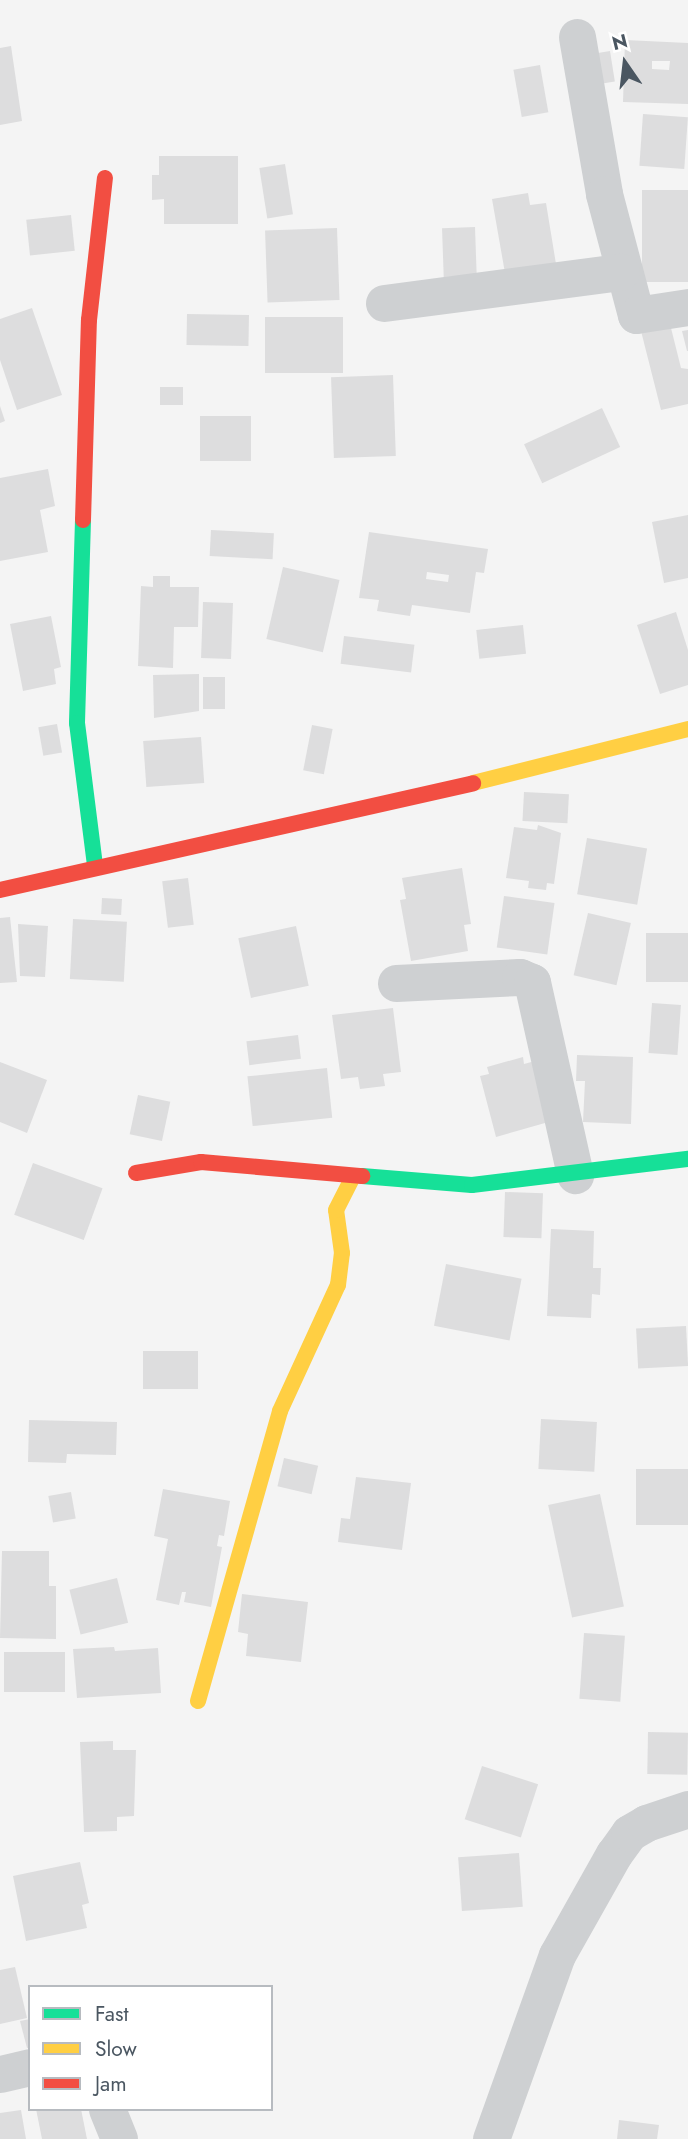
<!DOCTYPE html>
<style>
body{margin:0}
#map{position:relative;width:688px;height:2139px;overflow:hidden;background:#f4f4f4;font-family:Jost,sans-serif}
div>[style]{position:absolute}
[style*='--x']{left:calc(var(--x)*1px);top:calc(var(--y)*1px);width:calc(var(--w)*1px);rotate:calc(var(--a)*1deg)}
.building>*{inset:0;background:#ddddde;transform-origin:0 0}
.street>*{height:37px;margin:-18.5px;padding:0 18.5px;transform-origin:18.5px;border-radius:18.5px;background:#ced0d2}
.fast>*{height:16px;margin:-8px;padding:0 8px;transform-origin:8px;border-radius:8px;background:#16e098}
.slow>*{height:16px;margin:-8px;padding:0 8px;transform-origin:8px;border-radius:8px;background:#ffcf43}
.jam>*{height:16px;margin:-8px;padding:0 8px;transform-origin:8px;border-radius:8px;background:#f24e42}
span{translate:-50% -50%;white-space:nowrap;text-align:center;line-height:1.15;-webkit-text-stroke:6px #fff;paint-order:stroke}
.legend{position:absolute;left:28px;top:1985px;width:245px;height:126px;box-sizing:border-box;background:#fff;border:2px solid #b7bbc0;margin:0;padding:9px 12px;list-style:none;font-size:21px;color:#4a5661}
.legend li{display:flex;align-items:center;gap:14px;height:35px}
.legend b{width:35px;border:2px solid #b7bbc0}
.north{position:absolute;left:590px;top:28px;width:70px;height:70px;-webkit-text-stroke:5px #fff;paint-order:stroke;rotate:346deg;font-size:19px;font-weight:700;line-height:28px;text-align:center;color:#4a5661}
.north::after{content:'';display:block;margin:auto;width:24px;height:32px;background:#4a5661;clip-path:polygon(50% 0,100% 100%,50% 72%,0 100%)}
</style>
<div id="map">
<div class="building">
<i style="clip-path:polygon(evenodd,625px 40px,688px 43px,688px 104px,623px 102px,625px 40px,652px 61px,670px 61px,669px 70px,652px 69px,652px 61px)"></i>
<i style="clip-path:polygon(11px 46px,22px 121px,0 125px,0 48px)"></i>
<i style="left:610px;top:51px;width:31px;height:14px;rotate:81deg"></i>
<i style="left:540px;top:65px;width:48px;height:27px;rotate:80deg"></i>
<i style="left:643px;top:114px;width:45px;height:52px;rotate:4deg"></i>
<i style="clip-path:polygon(159px 156px,238px 156px,238px 224px,164px 224px,164px 199px,152px 200px,152px 175px,159px 175px)"></i>
<i style="left:285px;top:164px;width:51px;height:26px;rotate:81deg"></i>
<i style="left:688px;top:190px;width:92px;height:46px;rotate:90deg"></i>
<i style="clip-path:polygon(528px 193px,530px 205px,546px 203px,556px 264px,505px 273px,492px 199px)"></i>
<i style="left:71px;top:215px;width:36px;height:45px;rotate:84deg"></i>
<i style="left:475px;top:227px;width:49px;height:33px;rotate:88deg"></i>
<i style="left:337px;top:228px;width:72px;height:72px;rotate:88deg"></i>
<i style="clip-path:polygon(32px 308px,62px 395px,17px 410px,0 360px,0 319px)"></i>
<i style="left:187px;top:314px;width:62px;height:31px;rotate:1deg"></i>
<i style="left:265px;top:317px;width:78px;height:56px"></i>
<i style="clip-path:polygon(670px 324px,681px 368px,688px 369px,688px 404px,661px 410px,641px 331px)"></i>
<i style="clip-path:polygon(688px 330px,688px 351px,687px 351px,682px 331px)"></i>
<i style="left:393px;top:375px;width:81px;height:62px;rotate:88deg"></i>
<i style="left:160px;top:387px;width:23px;height:18px"></i>
<i style="clip-path:polygon(0 406px,5px 421px,0 423px)"></i>
<i style="left:602px;top:408px;width:43px;height:86px;rotate:65deg"></i>
<i style="left:200px;top:416px;width:51px;height:45px"></i>
<i style="clip-path:polygon(48px 469px,55px 506px,40px 510px,48px 552px,0 561px,0 478px)"></i>
<i style="clip-path:polygon(688px 515px,688px 578px,664px 583px,652px 522px)"></i>
<i style="left:211px;top:530px;width:63px;height:26px;rotate:3deg"></i>
<i style="clip-path:polygon(evenodd,369px 532px,488px 549px,484px 573px,476px 572px,470px 613px,412px 605px,410px 616px,377px 611px,379px 600px,359px 598px,369px 532px,427px 572px,449px 575px,448px 582px,426px 579px,427px 572px)"></i>
<i style="left:283px;top:567px;width:58px;height:74px;rotate:13deg"></i>
<i style="clip-path:polygon(153px 576px,170px 576px,170px 587px,199px 587px,198px 627px,174px 627px,173px 668px,138px 666px,141px 586px,153px 587px)"></i>
<i style="left:203px;top:602px;width:30px;height:56px;rotate:2deg"></i>
<i style="clip-path:polygon(676px 612px,688px 650px,688px 685px,660px 694px,637px 625px)"></i>
<i style="clip-path:polygon(51px 616px,61px 667px,54px 669px,56px 684px,23px 691px,10px 624px)"></i>
<i style="left:523px;top:625px;width:29px;height:47px;rotate:84deg"></i>
<i style="left:344px;top:636px;width:71px;height:28px;rotate:7deg"></i>
<i style="clip-path:polygon(199px 674px,199px 711px,154px 718px,153px 675px)"></i>
<i style="left:203px;top:677px;width:22px;height:32px"></i>
<i style="left:57px;top:724px;width:29px;height:19px;rotate:80deg"></i>
<i style="left:312px;top:725px;width:21px;height:46px;rotate:11deg"></i>
<i style="left:201px;top:737px;width:46px;height:58px;rotate:86deg"></i>
<i style="left:524px;top:792px;width:45px;height:29px;rotate:3deg"></i>
<i style="clip-path:polygon(538px 825px,561px 833px,554px 884px,547px 883px,546px 890px,528px 888px,529px 881px,506px 878px,514px 827px,537px 830px)"></i>
<i style="left:587px;top:838px;width:61px;height:57px;rotate:10deg"></i>
<i style="clip-path:polygon(462px 868px,471px 924px,464px 925px,468px 951px,411px 961px,400px 900px,406px 899px,402px 878px)"></i>
<i style="left:188px;top:878px;width:47px;height:26px;rotate:83deg"></i>
<i style="left:504px;top:896px;width:51px;height:52px;rotate:8deg"></i>
<i style="left:102px;top:898px;width:20px;height:16px;rotate:3deg"></i>
<i style="left:588px;top:913px;width:44px;height:64px;rotate:13deg"></i>
<i style="clip-path:polygon(10px 917px,17px 982px,0 983px,0 918px)"></i>
<i style="left:73px;top:919px;width:54px;height:60px;rotate:3deg"></i>
<i style="clip-path:polygon(18px 924px,48px 926px,45px 977px,20px 976px)"></i>
<i style="left:296px;top:926px;width:61px;height:59px;rotate:78deg"></i>
<i style="left:688px;top:933px;width:49px;height:42px;rotate:90deg"></i>
<i style="left:652px;top:1003px;width:29px;height:50px;rotate:4deg"></i>
<i style="clip-path:polygon(393px 1008px,401px 1072px,383px 1074px,385px 1086px,360px 1089px,358px 1077px,341px 1079px,332px 1015px)"></i>
<i style="left:298px;top:1035px;width:24px;height:52px;rotate:83deg"></i>
<i style="clip-path:polygon(577px 1055px,633px 1057px,631px 1124px,583px 1122px,585px 1081px,576px 1081px)"></i>
<i style="clip-path:polygon(523px 1057px,524px 1064px,535px 1061px,552px 1121px,496px 1137px,480px 1076px,489px 1074px,487px 1067px)"></i>
<i style="clip-path:polygon(0 1062px,47px 1080px,27px 1133px,0 1122px)"></i>
<i style="left:327px;top:1068px;width:50px;height:80px;rotate:84deg"></i>
<i style="left:138px;top:1095px;width:33px;height:40px;rotate:12deg"></i>
<i style="left:33px;top:1163px;width:74px;height:55px;rotate:20deg"></i>
<i style="left:505px;top:1192px;width:38px;height:45px;rotate:2deg"></i>
<i style="clip-path:polygon(551px 1229px,594px 1231px,593px 1268px,601px 1268px,600px 1295px,592px 1294px,591px 1318px,547px 1316px)"></i>
<i style="left:446px;top:1264px;width:77px;height:63px;rotate:11deg"></i>
<i style="left:686px;top:1326px;width:40px;height:50px;rotate:87deg"></i>
<i style="left:143px;top:1351px;width:55px;height:38px"></i>
<i style="left:541px;top:1419px;width:56px;height:50px;rotate:3deg"></i>
<i style="clip-path:polygon(29px 1420px,117px 1422px,116px 1455px,67px 1454px,66px 1463px,28px 1462px)"></i>
<i style="left:284px;top:1458px;width:35px;height:29px;rotate:13deg"></i>
<i style="left:688px;top:1469px;width:56px;height:52px;rotate:90deg"></i>
<i style="clip-path:polygon(356px 1477px,411px 1483px,402px 1550px,338px 1542px,341px 1518px,350px 1519px)"></i>
<i style="clip-path:polygon(163px 1489px,230px 1501px,224px 1536px,219px 1535px,217px 1546px,222px 1547px,211px 1607px,184px 1602px,186px 1592px,182px 1592px,179px 1605px,156px 1600px,168px 1539px,154px 1536px)"></i>
<i style="left:71px;top:1492px;width:27px;height:23px;rotate:80deg"></i>
<i style="left:600px;top:1494px;width:115px;height:53px;rotate:78deg"></i>
<i style="clip-path:polygon(2px 1551px,49px 1551px,49px 1586px,56px 1586px,56px 1639px,0 1638px)"></i>
<i style="left:117px;top:1578px;width:46px;height:49px;rotate:76deg"></i>
<i style="clip-path:polygon(242px 1594px,308px 1602px,301px 1662px,246px 1656px,248px 1634px,238px 1632px)"></i>
<i style="left:584px;top:1633px;width:41px;height:66px;rotate:4deg"></i>
<i style="clip-path:polygon(114px 1647px,115px 1651px,158px 1648px,161px 1693px,77px 1698px,73px 1649px)"></i>
<i style="left:65px;top:1652px;width:40px;height:61px;rotate:90deg"></i>
<i style="left:648px;top:1732px;width:40px;height:42px;rotate:1deg"></i>
<i style="clip-path:polygon(113px 1741px,113px 1750px,136px 1750px,134px 1816px,117px 1817px,117px 1831px,84px 1832px,80px 1742px)"></i>
<i style="left:482px;top:1766px;width:59px;height:56px;rotate:18deg"></i>
<i style="left:519px;top:1853px;width:54px;height:61px;rotate:86deg"></i>
<i style="clip-path:polygon(80px 1862px,89px 1903px,82px 1905px,87px 1928px,26px 1941px,13px 1876px)"></i>
<i style="clip-path:polygon(15px 1967px,27px 2018px,0 2024px,0 1970px)"></i>
<i style="clip-path:polygon(30px 2019px,30px 2047px,27px 2048px,20px 2021px)"></i>
<i style="clip-path:polygon(36px 2109px,81px 2109px,87px 2139px,42px 2139px)"></i>
<i style="clip-path:polygon(21px 2110px,26px 2139px,0 2139px,0 2113px)"></i>
<i style="clip-path:polygon(619px 2120px,659px 2125px,657px 2139px,617px 2139px)"></i>
</div>
<div class="street">
<i style="--x:577;--y:37;--w:159;--a:80.2"></i>
<i style="--x:604;--y:194;--w:125;--a:75.2"></i>
<i style="--x:636;--y:315;--w:53;--a:-8.7"></i>
<i style="--x:384;--y:303;--w:239;--a:-7.5"></i>
<i style="--x:396;--y:983;--w:124;--a:-2.8"></i>
<i style="--x:520;--y:977;--w:13;--a:23"></i>
<i style="--x:532;--y:982;--w:198;--a:77.4"></i>
<i style="--x:0;--y:2074;--w:31;--a:-13"></i>
<i style="--x:107;--y:2109;--w:32;--a:68"></i>
<i style="--x:491;--y:2139;--w:195;--a:-70.3"></i>
<i style="--x:557;--y:1955;--w:116;--a:-60.6"></i>
<i style="--x:614;--y:1854;--w:26;--a:-54"></i>
<i style="--x:629;--y:1833;--w:20;--a:-30"></i>
<i style="--x:646;--y:1823;--w:44;--a:-18.4"></i>
</div>
<div class="fast">
<i style="--x:83;--y:520;--w:203;--a:91.7"></i>
<i style="--x:77;--y:723;--w:144;--a:82.8"></i>
<i style="--x:362;--y:1176;--w:110;--a:4.7"></i>
<i style="--x:472;--y:1185;--w:218;--a:-6.9"></i>
</div>
<div class="slow">
<i style="--x:473;--y:783;--w:222;--a:-14.1"></i>
<i style="--x:198;--y:1701;--w:301;--a:-74.2"></i>
<i style="--x:280;--y:1411;--w:139;--a:-65.3"></i>
<i style="--x:338;--y:1285;--w:32;--a:-83"></i>
<i style="--x:342;--y:1253;--w:43;--a:-97.9"></i>
<i style="--x:336;--y:1210;--w:38;--a:-63"></i>
</div>
<div class="jam">
<i style="--x:83;--y:520;--w:200;--a:-88.3"></i>
<i style="--x:89;--y:320;--w:143;--a:-83.6"></i>
<i style="--x:0;--y:890;--w:485;--a:-12.7"></i>
<i style="--x:136;--y:1173;--w:66;--a:-9.6"></i>
<i style="--x:201;--y:1162;--w:162;--a:5"></i>
</div>
<ul class="legend">
<li><b style="height:9px;background:#16e098"></b>Fast</li>
<li><b style="height:9px;background:#ffcf43"></b>Slow</li>
<li><b style="height:9px;background:#f24e42"></b>Jam</li>
</ul>
<div class="north">N</div>
</div>
